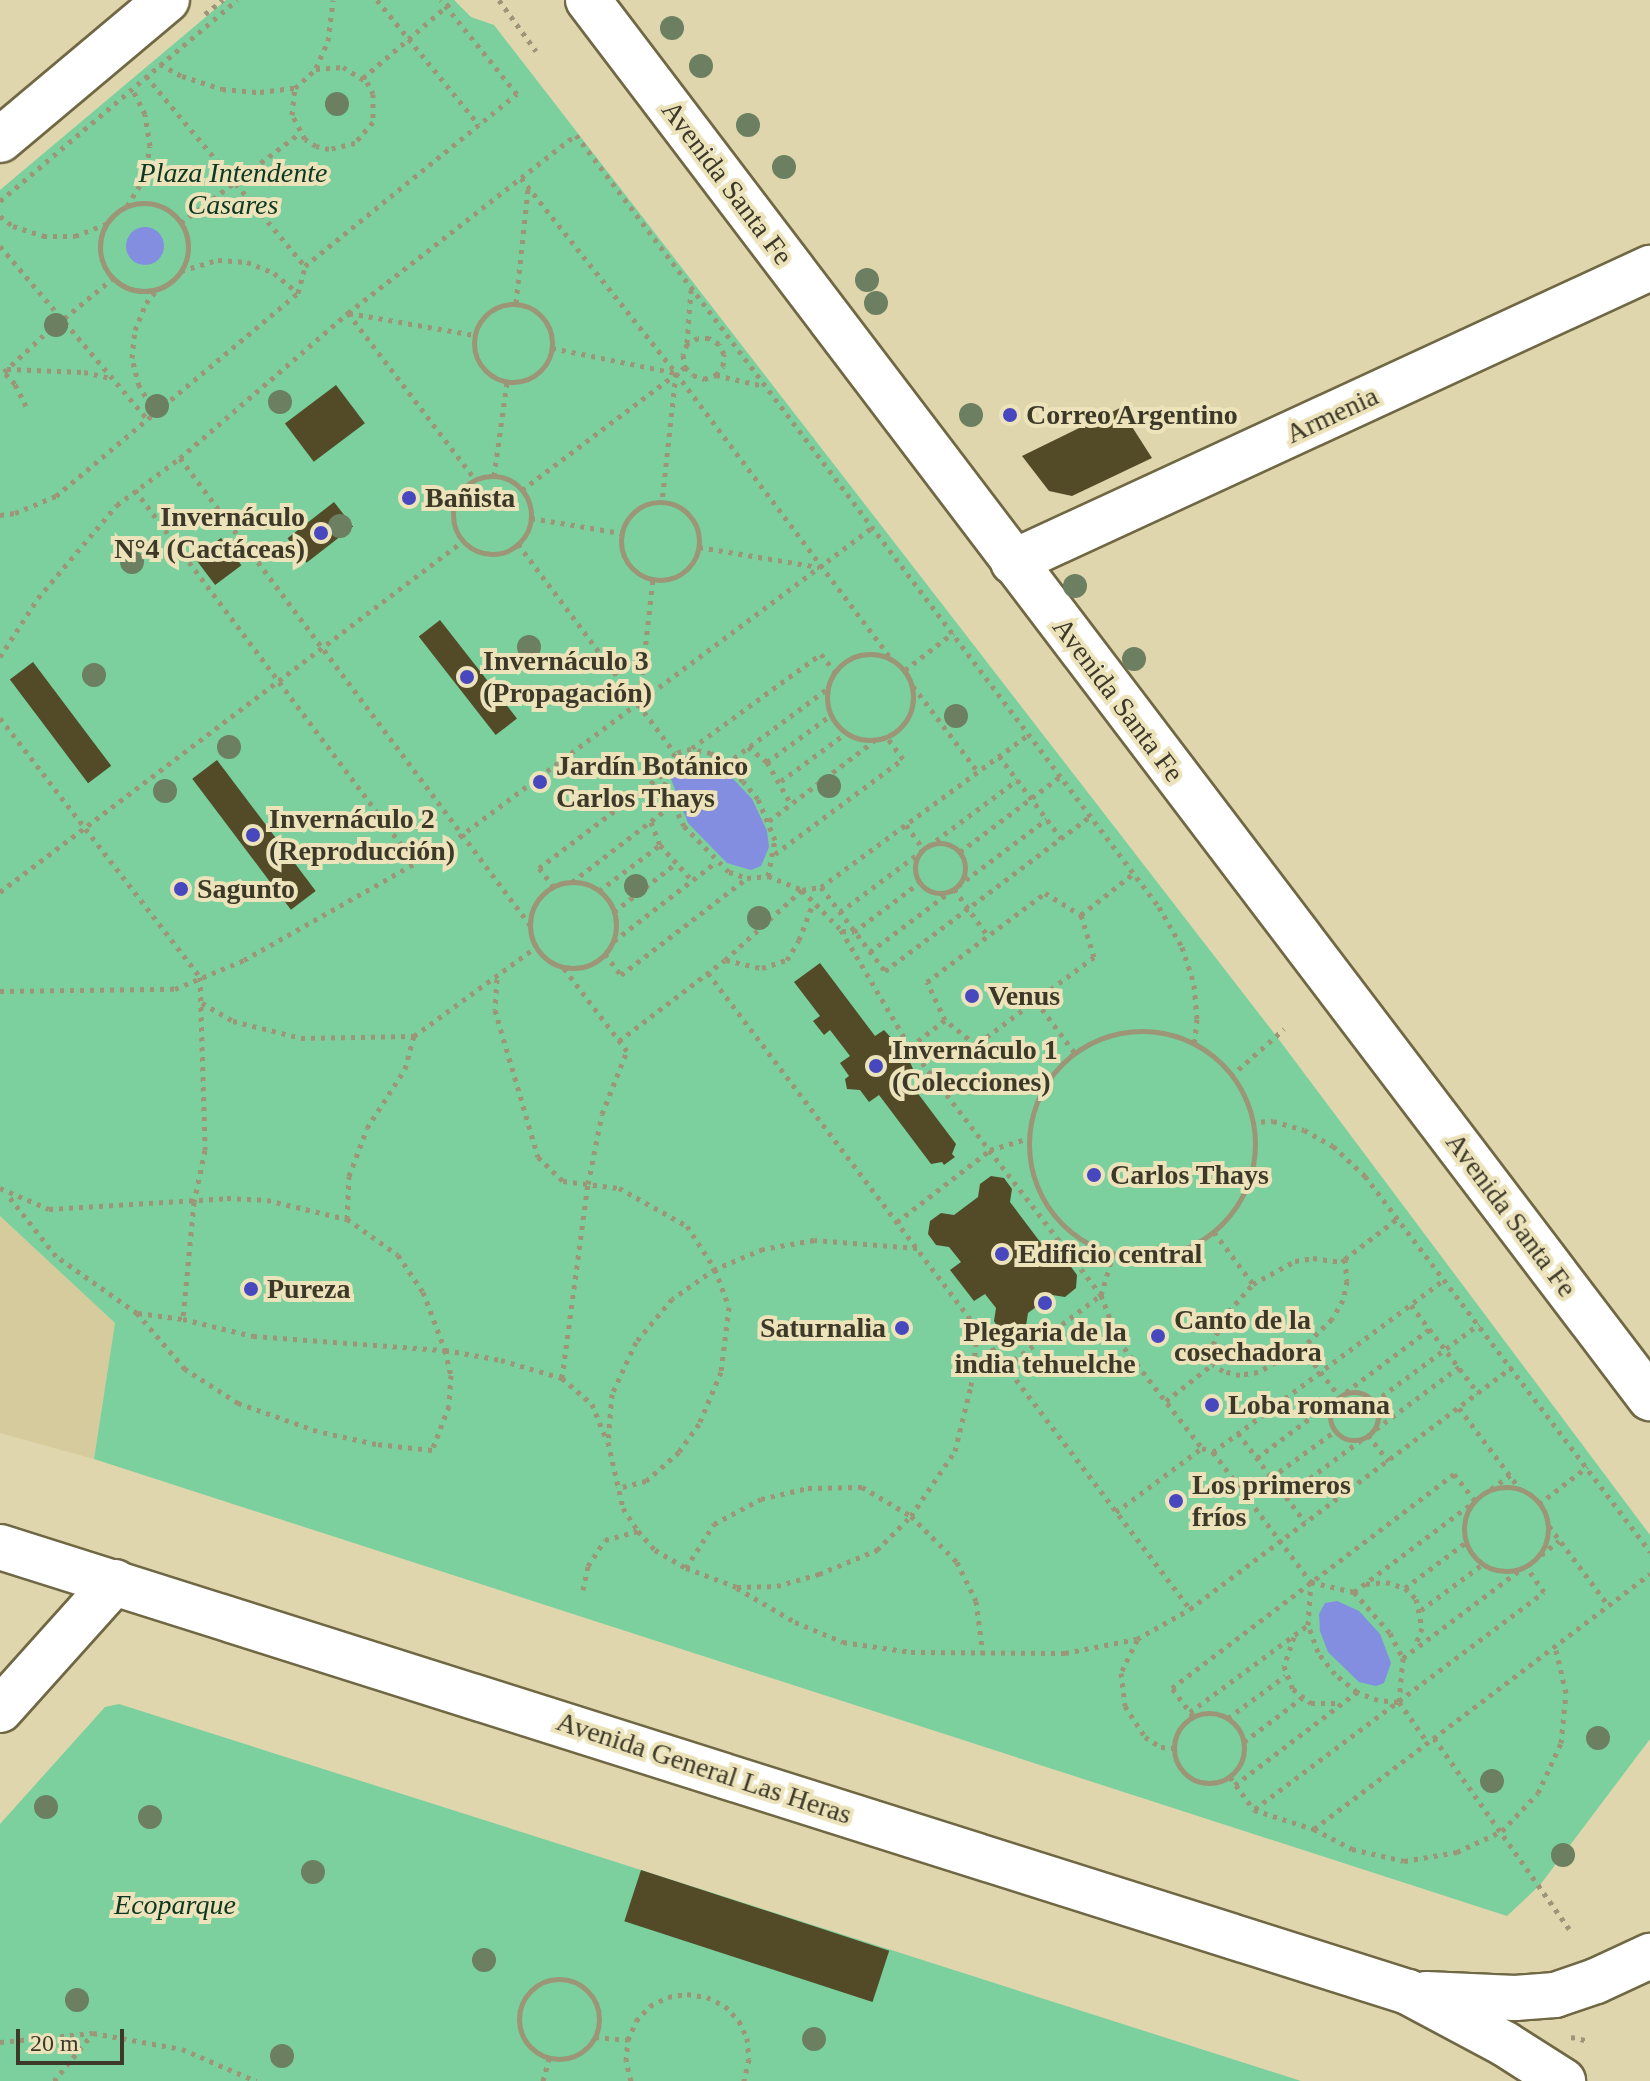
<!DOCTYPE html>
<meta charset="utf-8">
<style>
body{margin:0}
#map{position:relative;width:1650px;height:2081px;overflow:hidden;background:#dfd6ae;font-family:"Times New Roman",serif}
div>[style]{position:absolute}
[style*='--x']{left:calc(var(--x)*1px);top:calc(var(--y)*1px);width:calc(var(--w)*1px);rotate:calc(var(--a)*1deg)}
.built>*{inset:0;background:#d6cb9c}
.green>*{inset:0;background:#7bd09d}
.water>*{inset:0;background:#838ee0}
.round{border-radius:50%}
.building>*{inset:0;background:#534b28;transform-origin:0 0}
.path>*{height:5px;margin-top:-2.5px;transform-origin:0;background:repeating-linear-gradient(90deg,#9c9577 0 4px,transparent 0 10px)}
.path>.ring{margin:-2.5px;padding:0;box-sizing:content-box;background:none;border:5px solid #9c9577;border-radius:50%}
.roads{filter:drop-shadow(2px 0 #706844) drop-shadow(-2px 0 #706844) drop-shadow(0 2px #706844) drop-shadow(0 -2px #706844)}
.minor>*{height:44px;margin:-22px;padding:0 22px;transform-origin:22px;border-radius:22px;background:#fff}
.major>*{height:44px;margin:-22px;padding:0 22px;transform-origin:22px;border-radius:22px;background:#fff}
.trees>*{width:24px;height:24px;margin:-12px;border-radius:50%;background:#6c7f60}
.dots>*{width:22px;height:22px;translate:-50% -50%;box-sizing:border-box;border:4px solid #ece3bb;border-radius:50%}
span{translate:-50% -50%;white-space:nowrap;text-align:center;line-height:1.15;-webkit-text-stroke:8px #ece3bb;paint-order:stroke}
.park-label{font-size:28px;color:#0d3721;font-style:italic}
.street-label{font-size:28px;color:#3d3929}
.poi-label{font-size:28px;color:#3d3929;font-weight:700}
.left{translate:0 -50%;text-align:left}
.right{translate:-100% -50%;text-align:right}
.scale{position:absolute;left:16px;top:2029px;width:108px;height:36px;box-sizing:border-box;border:4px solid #3d3929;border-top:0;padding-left:10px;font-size:24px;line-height:28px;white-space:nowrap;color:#3d3929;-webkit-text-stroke:6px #ece3bb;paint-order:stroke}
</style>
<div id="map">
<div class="built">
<i style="clip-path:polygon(0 1216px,115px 1323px,94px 1459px,0 1433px)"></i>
</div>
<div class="green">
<i style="clip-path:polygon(226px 0,454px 0,471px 17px,494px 25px,1277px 1037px,1650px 1535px,1650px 1739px,1540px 1885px,1507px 1916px,94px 1459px,115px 1323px,0 1216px,0 190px)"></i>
<i style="clip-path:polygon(119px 1704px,641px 1870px,1301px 2081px,0 2081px,0 1824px,105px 1707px)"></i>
</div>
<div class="water">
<i class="round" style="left:126px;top:227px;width:38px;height:38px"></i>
<i style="clip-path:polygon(689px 755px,724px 769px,752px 799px,767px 831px,769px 847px,761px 866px,751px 870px,727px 863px,688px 823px,671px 779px,680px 759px)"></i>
<i style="clip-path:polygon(1337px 1601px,1359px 1611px,1380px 1634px,1391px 1663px,1384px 1683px,1376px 1686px,1359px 1682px,1328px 1652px,1320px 1631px,1319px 1614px,1325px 1603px)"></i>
</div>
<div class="building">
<i style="left:336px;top:385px;width:48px;height:64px;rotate:53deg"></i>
<i style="clip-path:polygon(1120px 408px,1152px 458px,1072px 496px,1049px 491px,1022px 456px)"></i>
<i style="left:334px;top:502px;width:31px;height:59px;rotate:52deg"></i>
<i style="left:221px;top:538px;width:34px;height:33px;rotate:53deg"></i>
<i style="left:440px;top:620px;width:125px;height:27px;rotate:52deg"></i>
<i style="left:33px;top:662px;width:130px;height:29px;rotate:53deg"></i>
<i style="left:217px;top:760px;width:164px;height:31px;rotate:53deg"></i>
<i style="clip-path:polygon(820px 963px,875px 1036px,884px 1030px,907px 1055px,913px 1069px,904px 1075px,956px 1144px,952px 1154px,955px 1157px,944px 1165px,942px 1162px,931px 1164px,879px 1095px,869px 1102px,860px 1090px,847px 1089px,845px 1079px,849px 1076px,840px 1063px,850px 1056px,830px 1030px,824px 1035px,813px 1021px,820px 1016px,794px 982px)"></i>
<i style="clip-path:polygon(991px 1176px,1004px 1178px,1012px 1189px,1010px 1202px,1056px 1263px,1069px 1264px,1077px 1275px,1076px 1288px,1065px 1297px,1052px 1295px,1028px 1313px,1026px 1326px,1015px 1334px,1001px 1332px,994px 1321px,996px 1308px,985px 1294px,974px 1301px,950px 1270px,961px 1262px,949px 1247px,936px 1245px,928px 1234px,930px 1221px,941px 1213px,954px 1215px,978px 1197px,980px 1184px)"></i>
<i style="left:641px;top:1870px;width:261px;height:54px;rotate:18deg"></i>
</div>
<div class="path">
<i style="--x:377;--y:0;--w:161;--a:50.8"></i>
<i style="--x:499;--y:0;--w:63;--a:54"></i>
<i style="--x:205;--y:14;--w:23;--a:-38"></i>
<i style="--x:160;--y:64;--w:25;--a:29"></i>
<i style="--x:182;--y:76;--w:42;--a:18"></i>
<i style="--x:222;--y:89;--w:38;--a:5"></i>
<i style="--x:260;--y:92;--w:35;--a:-7"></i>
<i style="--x:295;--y:88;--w:28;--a:-42"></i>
<i style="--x:316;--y:69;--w:27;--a:-4"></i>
<i style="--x:343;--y:67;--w:28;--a:32"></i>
<i style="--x:367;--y:82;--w:13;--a:63"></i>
<i style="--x:373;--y:94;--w:28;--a:90"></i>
<i style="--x:373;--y:122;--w:28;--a:131"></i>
<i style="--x:355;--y:143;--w:27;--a:167"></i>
<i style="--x:329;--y:149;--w:13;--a:-167"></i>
<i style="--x:316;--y:146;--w:13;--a:-148"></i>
<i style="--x:305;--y:139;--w:27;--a:-118"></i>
<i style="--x:292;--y:115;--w:27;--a:-84"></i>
<i style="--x:316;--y:68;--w:30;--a:-66"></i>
<i style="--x:328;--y:41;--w:41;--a:-83"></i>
<i style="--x:146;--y:76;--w:248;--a:50.1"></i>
<i style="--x:363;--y:78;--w:120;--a:-40.6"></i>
<i style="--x:521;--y:178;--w:249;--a:51.5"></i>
<i style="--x:676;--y:373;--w:359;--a:53"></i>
<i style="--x:0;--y:201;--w:311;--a:-40.3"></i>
<i class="ring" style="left:100px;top:203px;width:83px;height:83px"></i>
<i style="--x:127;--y:206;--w:34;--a:-58"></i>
<i style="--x:145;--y:177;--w:31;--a:-81"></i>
<i style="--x:150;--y:146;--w:32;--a:-99"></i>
<i style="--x:145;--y:114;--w:29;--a:-117"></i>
<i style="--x:0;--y:216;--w:16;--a:38"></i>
<i style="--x:13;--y:226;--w:32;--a:18"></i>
<i style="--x:43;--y:236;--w:32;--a:0"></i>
<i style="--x:75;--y:236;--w:33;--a:-21"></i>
<i style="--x:181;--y:223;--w:149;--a:-37.1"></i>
<i style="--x:0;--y:246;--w:227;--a:49.6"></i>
<i style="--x:181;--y:271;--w:39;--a:-17"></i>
<i style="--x:218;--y:260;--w:29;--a:4"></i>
<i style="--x:247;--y:262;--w:29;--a:22"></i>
<i style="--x:274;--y:273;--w:31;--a:40"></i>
<i style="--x:516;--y:303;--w:115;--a:-84"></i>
<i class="ring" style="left:474px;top:304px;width:73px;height:73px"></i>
<i style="--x:348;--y:313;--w:209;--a:52.6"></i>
<i style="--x:349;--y:313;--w:127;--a:10"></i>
<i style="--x:48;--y:330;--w:6;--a:-81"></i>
<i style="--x:49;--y:324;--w:13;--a:-39"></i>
<i style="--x:49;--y:331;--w:83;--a:-39.6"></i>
<i style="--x:687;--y:343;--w:53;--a:-85.7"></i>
<i style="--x:552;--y:348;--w:126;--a:11.4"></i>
<i style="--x:676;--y:373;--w:129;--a:96.2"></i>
<i style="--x:7;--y:369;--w:77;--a:2.2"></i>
<i style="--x:84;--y:372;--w:28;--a:13"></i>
<i style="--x:716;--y:375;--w:11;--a:-52"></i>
<i style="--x:723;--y:366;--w:12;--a:-85"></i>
<i style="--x:724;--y:354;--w:11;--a:-117"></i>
<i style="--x:719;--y:344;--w:12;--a:-149"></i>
<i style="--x:709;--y:338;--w:11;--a:180"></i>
<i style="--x:698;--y:338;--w:13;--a:151"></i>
<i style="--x:687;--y:344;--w:12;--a:110"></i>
<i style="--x:683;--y:355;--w:12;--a:81"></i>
<i style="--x:685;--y:367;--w:11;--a:45"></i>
<i style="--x:693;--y:375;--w:12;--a:20"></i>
<i style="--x:704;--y:379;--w:13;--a:-18"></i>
<i style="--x:716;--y:375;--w:49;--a:12.9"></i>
<i style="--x:26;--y:406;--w:25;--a:-117"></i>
<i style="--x:15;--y:384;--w:16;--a:-133"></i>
<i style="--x:4;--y:372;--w:60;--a:-43"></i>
<i style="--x:48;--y:331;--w:8;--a:14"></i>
<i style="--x:56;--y:333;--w:14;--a:-36"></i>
<i style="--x:156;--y:413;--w:32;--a:-122"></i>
<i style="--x:139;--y:386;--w:29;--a:-104"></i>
<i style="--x:132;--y:358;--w:28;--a:-84"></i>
<i style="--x:135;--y:330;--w:29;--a:-68"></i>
<i style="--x:146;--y:303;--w:17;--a:-50"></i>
<i style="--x:180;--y:458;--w:584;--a:53.15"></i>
<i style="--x:494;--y:476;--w:95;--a:-82.1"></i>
<i class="ring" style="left:453px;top:476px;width:73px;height:73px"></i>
<i style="--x:135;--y:490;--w:466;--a:53.1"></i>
<i style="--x:522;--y:490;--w:204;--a:-37"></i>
<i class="ring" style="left:621px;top:502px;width:73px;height:73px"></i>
<i style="--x:0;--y:515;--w:15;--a:-8"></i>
<i style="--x:15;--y:513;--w:44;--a:-22.5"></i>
<i style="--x:56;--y:496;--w:316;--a:-40"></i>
<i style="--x:298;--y:293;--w:28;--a:-75"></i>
<i style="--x:305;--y:266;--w:273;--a:-39.1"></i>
<i style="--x:517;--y:94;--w:121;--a:-129"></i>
<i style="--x:531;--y:518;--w:91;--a:9.5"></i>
<i style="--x:518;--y:544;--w:261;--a:53.1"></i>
<i style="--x:699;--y:547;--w:122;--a:9.5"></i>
<i class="ring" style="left:827px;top:654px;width:81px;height:81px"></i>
<i style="--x:0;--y:657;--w:70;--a:-57.2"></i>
<i style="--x:38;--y:598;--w:122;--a:-49.7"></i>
<i style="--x:117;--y:505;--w:79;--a:-36.7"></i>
<i style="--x:180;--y:458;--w:222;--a:-40.8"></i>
<i style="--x:348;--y:313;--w:289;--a:-38"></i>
<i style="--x:576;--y:135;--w:967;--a:52.94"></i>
<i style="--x:1159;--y:907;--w:46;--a:60.1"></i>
<i style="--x:1182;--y:947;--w:40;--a:72"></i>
<i style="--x:1194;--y:985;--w:34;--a:85"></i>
<i style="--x:1197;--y:1019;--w:27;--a:96"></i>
<i style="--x:905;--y:670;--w:61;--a:-37.6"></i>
<i style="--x:913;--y:686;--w:108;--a:52.9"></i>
<i style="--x:639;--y:704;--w:125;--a:-83.6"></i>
<i style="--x:0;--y:718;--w:327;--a:52.3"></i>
<i style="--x:200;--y:977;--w:173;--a:88.3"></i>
<i style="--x:205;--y:1150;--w:53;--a:101.9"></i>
<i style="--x:194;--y:1202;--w:118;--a:95.4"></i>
<i style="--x:748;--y:747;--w:24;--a:38"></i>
<i style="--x:767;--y:762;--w:48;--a:60.3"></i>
<i style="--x:692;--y:748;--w:160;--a:-36.1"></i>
<i style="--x:821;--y:654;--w:23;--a:52"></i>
<i style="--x:999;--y:756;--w:103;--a:52.9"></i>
<i style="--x:767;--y:762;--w:79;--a:-36.3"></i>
<i style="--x:726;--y:764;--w:126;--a:-36.6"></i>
<i style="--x:781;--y:781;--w:81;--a:-36.4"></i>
<i style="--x:769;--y:821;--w:132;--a:-37.3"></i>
<i style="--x:651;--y:822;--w:25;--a:69"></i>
<i style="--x:660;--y:845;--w:47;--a:47.6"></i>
<i style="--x:906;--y:825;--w:29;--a:54"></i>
<i class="ring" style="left:915px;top:843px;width:45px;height:45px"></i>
<i style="--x:960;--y:852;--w:126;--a:-37"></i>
<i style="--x:775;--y:854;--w:159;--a:-36.6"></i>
<i style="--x:903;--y:759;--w:27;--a:-126"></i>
<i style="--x:768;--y:876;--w:37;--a:-79"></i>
<i style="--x:775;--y:840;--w:44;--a:-112.5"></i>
<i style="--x:758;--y:799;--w:23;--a:-130"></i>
<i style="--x:743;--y:781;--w:43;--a:-138.8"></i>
<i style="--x:711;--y:753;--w:20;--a:-169"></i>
<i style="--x:691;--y:749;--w:16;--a:166"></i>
<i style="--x:675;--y:753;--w:21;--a:115"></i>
<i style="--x:666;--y:772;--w:15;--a:94"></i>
<i style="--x:665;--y:787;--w:43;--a:64"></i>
<i style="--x:684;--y:826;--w:64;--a:45.6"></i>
<i style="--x:729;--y:872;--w:19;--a:18"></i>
<i style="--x:747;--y:878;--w:21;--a:-5"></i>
<i style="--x:768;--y:876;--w:37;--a:22"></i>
<i style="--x:802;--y:890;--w:56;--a:45.7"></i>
<i style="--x:841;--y:930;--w:136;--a:59.5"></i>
<i style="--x:910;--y:1047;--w:313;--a:52.4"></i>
<i style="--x:1101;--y:1295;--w:48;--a:69.3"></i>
<i style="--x:1118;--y:1340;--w:137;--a:52.1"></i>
<i style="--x:1202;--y:1448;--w:12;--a:20"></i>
<i style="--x:1213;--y:1452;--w:163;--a:53"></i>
<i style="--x:572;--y:882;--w:126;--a:-37.6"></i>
<i class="ring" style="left:530px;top:882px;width:81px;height:81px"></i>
<i style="--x:554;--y:887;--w:24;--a:-128"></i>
<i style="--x:539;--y:868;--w:159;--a:-37.1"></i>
<i style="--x:821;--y:887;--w:106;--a:52.7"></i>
<i style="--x:885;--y:971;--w:258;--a:-37"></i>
<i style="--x:954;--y:889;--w:58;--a:54.1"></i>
<i style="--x:599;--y:891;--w:76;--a:-37"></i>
<i style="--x:0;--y:892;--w:581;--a:-37.17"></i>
<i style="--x:1045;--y:893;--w:42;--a:31.4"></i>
<i style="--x:1081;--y:915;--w:44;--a:72.8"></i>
<i style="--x:1094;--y:957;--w:147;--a:143.3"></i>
<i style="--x:976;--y:1045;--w:40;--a:-141"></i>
<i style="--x:945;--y:1020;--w:42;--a:-115.3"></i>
<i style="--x:927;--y:982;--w:148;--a:-37"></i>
<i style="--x:614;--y:912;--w:78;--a:-38.2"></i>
<i style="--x:840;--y:912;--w:221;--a:-36.7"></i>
<i style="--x:1081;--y:915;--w:68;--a:-38.4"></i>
<i style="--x:842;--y:931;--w:12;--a:5"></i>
<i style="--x:854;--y:932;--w:81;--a:-37"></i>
<i style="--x:614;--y:941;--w:129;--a:-37.8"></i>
<i style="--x:870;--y:952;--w:221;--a:-36.9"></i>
<i style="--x:605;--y:954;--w:26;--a:53"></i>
<i style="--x:621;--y:975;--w:159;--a:-37.6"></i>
<i style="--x:726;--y:960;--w:37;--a:13"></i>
<i style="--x:762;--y:968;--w:26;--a:-18"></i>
<i style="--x:787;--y:960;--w:23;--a:-59"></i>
<i style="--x:799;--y:940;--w:40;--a:-69"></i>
<i style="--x:708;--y:973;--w:798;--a:52.84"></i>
<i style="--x:497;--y:979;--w:31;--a:94"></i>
<i style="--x:495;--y:1010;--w:153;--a:73.7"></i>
<i style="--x:538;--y:1157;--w:35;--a:44"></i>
<i style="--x:563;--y:1181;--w:56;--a:7.1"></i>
<i style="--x:619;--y:1188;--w:78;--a:29.2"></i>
<i style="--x:687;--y:1226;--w:51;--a:56.9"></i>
<i style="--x:715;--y:1269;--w:40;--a:69.8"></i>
<i style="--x:729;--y:1307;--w:65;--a:97"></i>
<i style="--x:721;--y:1372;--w:56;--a:112.9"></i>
<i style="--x:699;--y:1424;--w:34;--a:126"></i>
<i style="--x:679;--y:1452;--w:44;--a:138.7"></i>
<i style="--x:646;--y:1481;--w:30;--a:166"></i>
<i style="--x:0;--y:991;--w:175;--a:-0.7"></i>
<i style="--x:175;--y:989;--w:75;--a:-22.8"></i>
<i style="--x:244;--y:960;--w:238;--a:-29.5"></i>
<i style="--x:451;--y:843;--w:527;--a:-36.83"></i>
<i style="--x:1036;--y:1001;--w:64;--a:53.3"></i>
<i style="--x:202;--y:1003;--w:36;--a:30"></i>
<i style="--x:233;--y:1021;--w:70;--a:14"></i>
<i style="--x:301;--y:1038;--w:113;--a:-1"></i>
<i style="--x:414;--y:1036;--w:151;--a:-36.1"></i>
<i class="ring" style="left:1029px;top:1031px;width:221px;height:221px"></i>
<i style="--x:619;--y:1041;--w:133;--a:-37.4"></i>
<i style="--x:725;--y:960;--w:104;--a:-42.3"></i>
<i style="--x:802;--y:890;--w:19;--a:-9"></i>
<i style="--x:821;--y:887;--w:258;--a:-36.3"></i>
<i style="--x:910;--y:1047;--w:44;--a:-37.6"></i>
<i style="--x:1231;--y:1076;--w:71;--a:-41.6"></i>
<i style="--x:1251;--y:1122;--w:22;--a:-3"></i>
<i style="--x:1273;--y:1121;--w:32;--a:16"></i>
<i style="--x:1304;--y:1130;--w:33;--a:29"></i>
<i style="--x:1333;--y:1146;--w:44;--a:43.2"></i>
<i style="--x:1365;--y:1176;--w:472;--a:52.8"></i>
<i style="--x:0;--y:1188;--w:53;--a:23.2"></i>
<i style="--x:49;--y:1209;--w:178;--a:-3.5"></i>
<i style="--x:227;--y:1198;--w:40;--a:2.9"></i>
<i style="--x:267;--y:1200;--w:82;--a:13.4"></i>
<i style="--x:347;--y:1219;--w:62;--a:35.2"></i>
<i style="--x:398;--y:1255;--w:45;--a:56"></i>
<i style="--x:423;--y:1292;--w:62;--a:69.2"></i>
<i style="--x:445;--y:1350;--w:26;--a:77"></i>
<i style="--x:451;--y:1375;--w:31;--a:94"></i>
<i style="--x:449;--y:1406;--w:47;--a:111.1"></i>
<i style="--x:432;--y:1450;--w:56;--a:-173.9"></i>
<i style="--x:376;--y:1444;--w:60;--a:-167.6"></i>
<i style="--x:317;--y:1431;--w:84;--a:-160.5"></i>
<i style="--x:238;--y:1403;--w:63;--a:-147.3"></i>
<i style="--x:185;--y:1369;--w:74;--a:-130.6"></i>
<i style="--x:137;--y:1313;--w:99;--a:-144.9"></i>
<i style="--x:56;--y:1256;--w:80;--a:-128.4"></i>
<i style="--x:347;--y:1219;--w:43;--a:-87.3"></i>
<i style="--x:349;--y:1176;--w:51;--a:-69.4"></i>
<i style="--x:367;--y:1128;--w:70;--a:-57.2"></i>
<i style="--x:405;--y:1069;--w:34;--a:-75"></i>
<i style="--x:897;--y:1222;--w:118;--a:-37.7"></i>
<i style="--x:990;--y:1150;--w:39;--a:-17"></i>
<i style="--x:1214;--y:1232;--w:65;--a:53.1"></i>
<i style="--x:917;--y:1248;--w:103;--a:-175.6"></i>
<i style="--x:814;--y:1240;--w:52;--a:170"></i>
<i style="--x:763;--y:1249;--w:52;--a:157.4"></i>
<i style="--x:715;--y:1269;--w:52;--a:145.1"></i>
<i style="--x:672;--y:1299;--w:56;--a:129.9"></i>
<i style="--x:636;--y:1342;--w:57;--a:114.8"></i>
<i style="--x:612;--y:1394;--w:48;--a:94.8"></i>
<i style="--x:608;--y:1442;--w:68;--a:77.2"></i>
<i style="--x:623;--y:1508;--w:27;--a:57"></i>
<i style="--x:638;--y:1531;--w:25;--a:48"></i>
<i style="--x:655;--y:1550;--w:36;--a:30"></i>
<i style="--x:686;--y:1568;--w:54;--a:20.4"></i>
<i style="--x:737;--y:1587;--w:40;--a:-1.4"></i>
<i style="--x:777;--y:1586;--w:44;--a:-15.9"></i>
<i style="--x:819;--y:1574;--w:63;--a:-22.5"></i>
<i style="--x:877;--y:1550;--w:48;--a:-45"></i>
<i style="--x:911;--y:1516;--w:78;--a:-55.9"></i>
<i style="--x:955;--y:1451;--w:67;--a:-76.2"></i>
<i style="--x:971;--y:1386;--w:56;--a:-82.9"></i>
<i style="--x:1345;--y:1259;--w:22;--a:85"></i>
<i style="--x:1347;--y:1281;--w:19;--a:102"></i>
<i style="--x:1343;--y:1300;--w:22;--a:120"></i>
<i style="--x:1332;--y:1319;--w:42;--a:136"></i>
<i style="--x:1302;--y:1348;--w:50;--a:151.4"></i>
<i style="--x:1258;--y:1372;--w:18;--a:171"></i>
<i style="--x:1240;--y:1375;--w:17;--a:-167"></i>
<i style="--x:1223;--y:1371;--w:12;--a:-145"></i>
<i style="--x:1213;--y:1364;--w:10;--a:-107"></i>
<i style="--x:1210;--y:1354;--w:37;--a:-71"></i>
<i style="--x:1222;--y:1319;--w:47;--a:-48.5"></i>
<i style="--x:1253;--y:1284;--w:48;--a:-28.7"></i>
<i style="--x:1295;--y:1261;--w:18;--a:-9"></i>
<i style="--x:1313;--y:1258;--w:29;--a:8"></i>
<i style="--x:1342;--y:1262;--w:4;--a:-45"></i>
<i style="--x:1345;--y:1259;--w:67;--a:-37.7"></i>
<i style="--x:1411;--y:1305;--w:111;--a:52.7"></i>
<i style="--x:138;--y:1313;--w:45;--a:7.6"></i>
<i style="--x:183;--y:1319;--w:72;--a:13.7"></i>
<i style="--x:253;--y:1336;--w:193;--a:4.2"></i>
<i style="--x:445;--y:1350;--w:57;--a:10.1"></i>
<i style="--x:501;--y:1360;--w:64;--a:16.4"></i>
<i style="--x:562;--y:1378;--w:40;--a:41"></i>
<i style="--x:592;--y:1404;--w:40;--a:68"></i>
<i style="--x:1302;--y:1348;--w:61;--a:52.4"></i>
<i style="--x:1006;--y:1366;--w:119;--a:-36.8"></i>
<i style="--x:1101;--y:1295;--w:42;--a:-73.3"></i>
<i style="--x:562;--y:1378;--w:196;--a:-82.4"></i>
<i style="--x:588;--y:1184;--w:71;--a:-78.7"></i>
<i style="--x:602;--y:1114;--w:68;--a:-68.4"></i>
<i style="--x:627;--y:1051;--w:106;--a:-127.3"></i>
<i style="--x:1346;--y:1392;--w:105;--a:-36.9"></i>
<i class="ring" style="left:1330px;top:1392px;width:43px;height:43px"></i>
<i style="--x:1166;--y:1401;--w:60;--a:-38.2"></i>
<i style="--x:1374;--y:1402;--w:131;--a:-36.6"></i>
<i style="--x:1459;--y:1408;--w:101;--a:53"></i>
<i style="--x:1376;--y:1429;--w:104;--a:-36.8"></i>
<i style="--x:1238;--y:1433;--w:111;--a:53"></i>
<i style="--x:1368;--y:1435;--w:33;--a:52"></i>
<i style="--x:1213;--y:1452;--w:289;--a:-36.7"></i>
<i style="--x:1257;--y:1458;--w:95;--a:-36.9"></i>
<i class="ring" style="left:1464px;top:1487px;width:79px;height:79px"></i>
<i style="--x:1491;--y:1489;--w:24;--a:-36"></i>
<i style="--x:1247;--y:1495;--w:109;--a:-36"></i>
<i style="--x:1286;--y:1496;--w:94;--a:-36.7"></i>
<i style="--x:1539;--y:1504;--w:61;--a:-37.6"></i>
<i style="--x:1116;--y:1512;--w:107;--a:-36.7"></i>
<i style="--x:1549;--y:1526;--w:99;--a:53.2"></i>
<i style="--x:1541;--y:1555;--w:23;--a:-38"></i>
<i style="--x:686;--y:1568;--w:52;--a:-57.5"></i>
<i style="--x:714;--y:1524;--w:53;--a:-28"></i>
<i style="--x:761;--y:1499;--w:48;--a:-13.2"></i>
<i style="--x:808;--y:1488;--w:54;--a:-1.1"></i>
<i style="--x:862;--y:1487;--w:57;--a:30.6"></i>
<i style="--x:911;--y:1516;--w:65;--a:45"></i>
<i style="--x:957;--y:1562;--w:43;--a:64"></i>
<i style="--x:976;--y:1601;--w:54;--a:82.6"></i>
<i style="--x:1366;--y:1584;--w:20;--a:-6"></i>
<i style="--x:1386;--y:1582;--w:20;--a:18"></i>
<i style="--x:1405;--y:1588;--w:16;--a:45"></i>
<i style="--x:1416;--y:1599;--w:30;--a:78"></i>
<i style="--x:1422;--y:1628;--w:19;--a:111"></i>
<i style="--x:737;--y:1588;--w:67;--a:30.4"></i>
<i style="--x:795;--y:1622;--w:52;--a:22.6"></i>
<i style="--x:843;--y:1642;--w:69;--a:8.4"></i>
<i style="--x:911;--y:1652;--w:154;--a:0.4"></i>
<i style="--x:1065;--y:1653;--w:73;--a:-11"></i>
<i style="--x:1137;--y:1639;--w:61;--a:-29.5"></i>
<i style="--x:1190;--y:1609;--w:403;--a:-36.9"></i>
<i style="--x:1405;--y:1588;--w:75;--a:-36.9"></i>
<i style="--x:583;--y:1590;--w:25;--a:-78"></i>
<i style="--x:588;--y:1566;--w:31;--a:-57"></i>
<i style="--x:605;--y:1540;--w:34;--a:-15"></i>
<i style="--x:1354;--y:1592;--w:145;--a:-36.9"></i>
<i style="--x:1421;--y:1610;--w:77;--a:-36.6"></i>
<i style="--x:1294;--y:1637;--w:31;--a:109"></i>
<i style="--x:1284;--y:1666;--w:25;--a:69"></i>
<i style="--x:1293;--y:1689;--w:23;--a:38"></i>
<i style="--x:1311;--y:1703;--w:30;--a:0"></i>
<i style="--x:1137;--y:1640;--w:37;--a:116"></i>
<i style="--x:1121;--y:1673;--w:33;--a:83"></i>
<i style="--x:1125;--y:1706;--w:37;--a:57"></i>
<i style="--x:1145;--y:1737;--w:19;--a:32"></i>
<i style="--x:1161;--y:1747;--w:12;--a:5"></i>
<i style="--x:1403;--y:1658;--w:146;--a:-36.9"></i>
<i style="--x:1398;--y:1702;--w:20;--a:-174"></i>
<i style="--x:1378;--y:1700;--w:22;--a:-159"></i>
<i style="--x:1357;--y:1692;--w:28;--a:-141"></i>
<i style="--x:1335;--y:1674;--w:28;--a:-128"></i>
<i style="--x:1318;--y:1652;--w:29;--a:-110"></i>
<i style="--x:1308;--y:1625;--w:43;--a:-86"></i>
<i style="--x:1311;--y:1582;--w:44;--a:13.1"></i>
<i style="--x:1354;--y:1592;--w:55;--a:48.7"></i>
<i style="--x:1390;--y:1633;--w:28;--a:63"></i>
<i style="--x:1403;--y:1658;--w:44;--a:95.2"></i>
<i style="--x:1399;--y:1702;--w:50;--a:54.7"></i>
<i style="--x:1190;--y:1712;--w:147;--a:-36.4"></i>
<i class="ring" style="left:1174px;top:1713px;width:65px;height:65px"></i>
<i style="--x:1193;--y:1716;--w:35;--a:-127"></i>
<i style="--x:1172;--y:1688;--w:354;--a:-37.2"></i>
<i style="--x:1454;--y:1474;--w:34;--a:52"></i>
<i style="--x:1228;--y:1718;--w:71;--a:-36.4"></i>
<i style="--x:1434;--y:1738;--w:234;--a:54.7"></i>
<i style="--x:1244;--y:1742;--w:73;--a:-37.2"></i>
<i style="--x:1230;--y:1777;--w:41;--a:54"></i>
<i style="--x:1254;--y:1810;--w:63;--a:17.6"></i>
<i style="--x:1314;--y:1829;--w:43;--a:27.8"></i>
<i style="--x:1352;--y:1849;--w:53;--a:13"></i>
<i style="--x:1404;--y:1861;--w:54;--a:-9.6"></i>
<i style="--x:1457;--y:1852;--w:50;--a:-25"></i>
<i style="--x:1502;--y:1831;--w:52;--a:-46.5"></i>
<i style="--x:1538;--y:1793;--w:55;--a:-65.3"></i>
<i style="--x:1561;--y:1743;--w:50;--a:-84.3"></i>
<i style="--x:1566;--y:1693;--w:48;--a:-103.2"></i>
<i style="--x:1235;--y:1785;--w:153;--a:-37.3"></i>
<i style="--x:1255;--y:1809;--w:361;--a:-36.9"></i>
<i style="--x:1544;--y:1592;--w:32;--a:-125"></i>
<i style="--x:1314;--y:1829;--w:422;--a:-37.2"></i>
<i class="ring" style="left:519px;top:1979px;width:75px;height:75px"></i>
<i style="--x:595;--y:2037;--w:33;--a:5"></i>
<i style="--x:1571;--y:2037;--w:19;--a:12"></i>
<i style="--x:0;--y:2042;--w:93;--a:-5.5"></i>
<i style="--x:93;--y:2033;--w:90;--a:10.2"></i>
<i style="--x:182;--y:2049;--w:81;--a:23.4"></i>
<i style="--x:54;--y:2081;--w:62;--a:-50.9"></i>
<i style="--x:543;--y:2081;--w:24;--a:-75"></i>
<i style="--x:631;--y:2081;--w:21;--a:-104"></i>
<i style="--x:626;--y:2061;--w:21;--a:-85"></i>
<i style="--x:628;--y:2040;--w:21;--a:-67"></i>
<i style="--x:636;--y:2021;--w:21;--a:-47"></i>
<i style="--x:650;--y:2006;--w:20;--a:-27"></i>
<i style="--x:668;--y:1997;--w:19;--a:-9"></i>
<i style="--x:687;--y:1994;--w:20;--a:9"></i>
<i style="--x:707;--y:1997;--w:20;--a:27"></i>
<i style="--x:725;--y:2006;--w:21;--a:47"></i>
<i style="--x:739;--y:2021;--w:19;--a:65"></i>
<i style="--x:747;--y:2038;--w:21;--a:85"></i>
<i style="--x:749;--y:2059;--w:23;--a:103"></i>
</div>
<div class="roads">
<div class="minor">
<i style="--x:0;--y:140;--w:218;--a:-40"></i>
<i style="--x:1013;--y:562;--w:702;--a:-24.78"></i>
<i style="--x:0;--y:1710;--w:172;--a:-48.1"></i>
</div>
<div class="major">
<i style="--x:588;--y:0;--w:1756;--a:52.78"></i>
<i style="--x:0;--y:1547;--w:1477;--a:17.54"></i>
<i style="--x:1408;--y:1992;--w:110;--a:28.2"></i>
<i style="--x:1505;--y:2044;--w:69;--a:32.5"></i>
<i style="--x:1426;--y:1994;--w:89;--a:2.6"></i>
<i style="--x:1515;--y:1998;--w:40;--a:-4.3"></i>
<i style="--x:1555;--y:1995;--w:43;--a:-18.9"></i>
<i style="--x:1596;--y:1981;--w:60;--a:-24.8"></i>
</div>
</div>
<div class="trees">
<i style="left:672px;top:28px"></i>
<i style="left:701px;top:66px"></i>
<i style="left:337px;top:104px"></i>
<i style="left:748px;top:125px"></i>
<i style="left:784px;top:167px"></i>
<i style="left:867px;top:280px"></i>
<i style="left:876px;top:303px"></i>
<i style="left:56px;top:325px"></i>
<i style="left:280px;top:402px"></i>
<i style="left:157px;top:406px"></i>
<i style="left:971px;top:415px"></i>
<i style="left:340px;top:526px"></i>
<i style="left:132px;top:562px"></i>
<i style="left:1075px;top:586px"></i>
<i style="left:529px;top:647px"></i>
<i style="left:1134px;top:659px"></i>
<i style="left:94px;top:675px"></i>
<i style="left:956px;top:716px"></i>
<i style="left:229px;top:747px"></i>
<i style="left:829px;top:786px"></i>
<i style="left:165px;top:791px"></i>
<i style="left:636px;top:886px"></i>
<i style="left:759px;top:918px"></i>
<i style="left:1598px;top:1738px"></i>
<i style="left:1492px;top:1781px"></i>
<i style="left:46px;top:1807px"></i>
<i style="left:150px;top:1817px"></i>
<i style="left:1563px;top:1855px"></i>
<i style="left:313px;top:1872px"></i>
<i style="left:484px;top:1960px"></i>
<i style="left:77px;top:2000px"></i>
<i style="left:814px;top:2039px"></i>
<i style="left:282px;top:2056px"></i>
</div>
<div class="dots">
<i style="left:1010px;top:415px;background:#4748be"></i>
<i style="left:409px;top:498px;background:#4748be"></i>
<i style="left:321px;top:533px;background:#4748be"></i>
<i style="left:467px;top:677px;background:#4748be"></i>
<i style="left:540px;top:782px;background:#4748be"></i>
<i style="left:253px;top:835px;background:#4748be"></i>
<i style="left:181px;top:889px;background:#4748be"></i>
<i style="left:972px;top:996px;background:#4748be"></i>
<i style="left:876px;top:1066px;background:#4748be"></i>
<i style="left:1094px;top:1175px;background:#4748be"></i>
<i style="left:1002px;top:1254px;background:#4748be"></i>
<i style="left:251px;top:1289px;background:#4748be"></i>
<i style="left:1045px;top:1303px;background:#4748be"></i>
<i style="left:902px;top:1328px;background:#4748be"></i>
<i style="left:1158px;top:1336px;background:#4748be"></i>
<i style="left:1212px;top:1405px;background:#4748be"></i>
<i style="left:1176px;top:1501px;background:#4748be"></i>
</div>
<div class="park-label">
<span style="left:233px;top:189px">Plaza Intendente<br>Casares</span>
<span style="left:175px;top:1905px">Ecoparque</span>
</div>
<div class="street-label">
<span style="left:727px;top:183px;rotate:53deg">Avenida Santa Fe</span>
<span style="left:1332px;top:415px;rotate:-25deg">Armenia</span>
<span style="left:1118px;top:700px;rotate:53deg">Avenida Santa Fe</span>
<span style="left:1511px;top:1215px;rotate:53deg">Avenida Santa Fe</span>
<span style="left:704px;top:1768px;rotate:18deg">Avenida General Las Heras</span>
</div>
<div class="poi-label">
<span class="left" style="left:1026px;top:415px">Correo Argentino</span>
<span class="left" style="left:425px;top:498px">Bañista</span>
<span class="right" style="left:305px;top:533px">Invernáculo<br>N°4 (Cactáceas)</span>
<span class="left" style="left:483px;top:677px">Invernáculo 3<br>(Propagación)</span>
<span class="left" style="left:556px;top:782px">Jardín Botánico<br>Carlos Thays</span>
<span class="left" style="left:269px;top:835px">Invernáculo 2<br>(Reproducción)</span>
<span class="left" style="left:197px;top:889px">Sagunto</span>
<span class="left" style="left:988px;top:996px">Venus</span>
<span class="left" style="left:892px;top:1066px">Invernáculo 1<br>(Colecciones)</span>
<span class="left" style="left:1110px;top:1175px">Carlos Thays</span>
<span class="left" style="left:1018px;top:1254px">Edificio central</span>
<span class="left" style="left:267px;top:1289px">Pureza</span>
<span class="left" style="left:1174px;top:1336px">Canto de la<br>cosechadora</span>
<span class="right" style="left:886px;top:1328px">Saturnalia</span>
<span style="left:1045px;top:1348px">Plegaria de la<br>india tehuelche</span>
<span class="left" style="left:1228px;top:1405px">Loba romana</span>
<span class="left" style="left:1192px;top:1501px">Los primeros<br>fríos</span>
</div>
<div class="scale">20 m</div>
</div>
